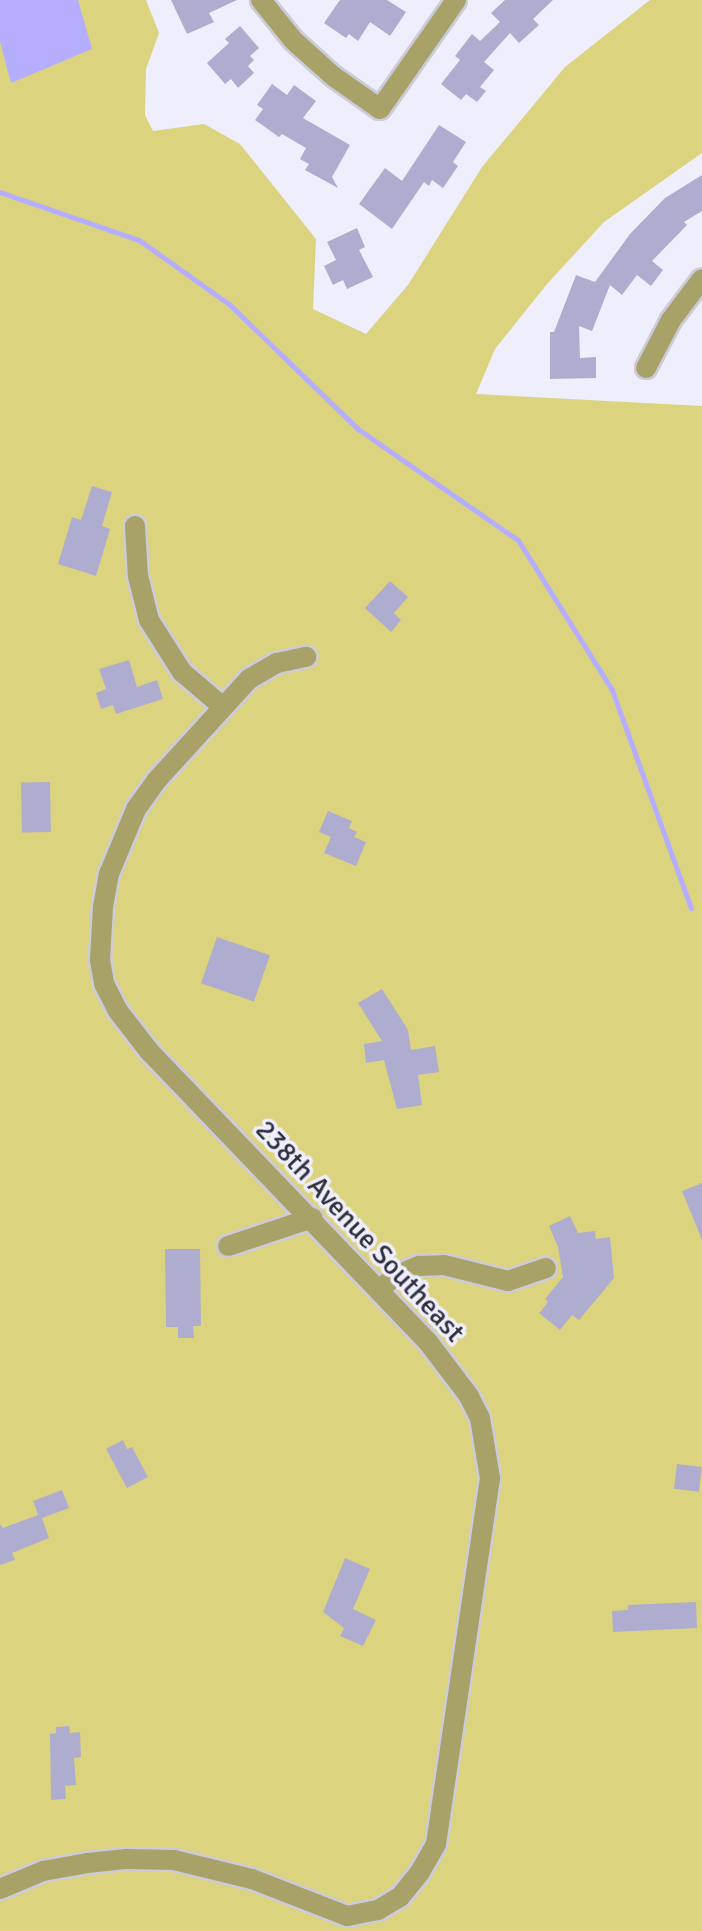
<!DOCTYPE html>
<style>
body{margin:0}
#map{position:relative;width:702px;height:1931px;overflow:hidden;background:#eeeefc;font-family:Signika,sans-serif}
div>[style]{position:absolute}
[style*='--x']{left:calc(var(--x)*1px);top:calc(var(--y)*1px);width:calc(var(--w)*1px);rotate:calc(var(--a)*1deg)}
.green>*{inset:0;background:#dcd37f}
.water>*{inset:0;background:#b5aefe}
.stream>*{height:5px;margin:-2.5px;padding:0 2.5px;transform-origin:2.5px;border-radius:2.5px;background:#b5aefe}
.building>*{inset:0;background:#afadcf;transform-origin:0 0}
.roads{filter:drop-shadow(2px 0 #cccbd9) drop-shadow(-2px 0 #cccbd9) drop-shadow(0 2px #cccbd9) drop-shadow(0 -2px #cccbd9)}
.minor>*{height:20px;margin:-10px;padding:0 10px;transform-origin:10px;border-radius:10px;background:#a8a268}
span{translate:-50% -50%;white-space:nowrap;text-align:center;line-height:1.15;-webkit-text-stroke:7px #eeeefc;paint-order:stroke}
.street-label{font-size:28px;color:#2f2e3b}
</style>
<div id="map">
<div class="green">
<i style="clip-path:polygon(0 0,146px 0,159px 33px,146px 69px,145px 115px,153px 131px,204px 124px,240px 144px,316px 239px,313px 309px,366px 334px,408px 285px,482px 167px,565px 67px,650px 0,702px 0,702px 153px,604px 222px,547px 284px,495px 349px,476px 394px,702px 406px,702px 1931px,0 1931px)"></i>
</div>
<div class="water">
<i style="clip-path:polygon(0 0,78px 0,92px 49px,11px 83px,0 42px)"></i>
</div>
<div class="stream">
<i style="--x:0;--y:192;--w:147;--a:19.1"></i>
<i style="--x:139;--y:240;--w:112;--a:35.5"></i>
<i style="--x:230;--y:305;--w:178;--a:44.1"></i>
<i style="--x:358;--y:429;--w:195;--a:34.8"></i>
<i style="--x:518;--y:540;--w:177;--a:57.9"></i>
<i style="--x:612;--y:690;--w:232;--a:70.1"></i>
</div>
<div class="building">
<i style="clip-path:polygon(171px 0,237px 0,209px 13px,214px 22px,187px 34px)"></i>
<i style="clip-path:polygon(340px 0,387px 0,406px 12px,390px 36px,370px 22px,358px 41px,349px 34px,346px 38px,324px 23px)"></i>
<i style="clip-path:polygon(505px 0,553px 0,533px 19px,539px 25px,519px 43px,510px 33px,484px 62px,494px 70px,480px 87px,486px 91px,477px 102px,466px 94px,461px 100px,441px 84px,460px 60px,455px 56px,472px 34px,480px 41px,500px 22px,491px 13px)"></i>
<i style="clip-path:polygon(240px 26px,259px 48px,250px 56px,254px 60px,248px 66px,254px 73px,238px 88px,231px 79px,225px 84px,207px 63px,229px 43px,225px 39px)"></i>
<i style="clip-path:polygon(272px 84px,287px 95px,294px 85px,316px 101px,303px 118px,350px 145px,332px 177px,338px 188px,305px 170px,309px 164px,300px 159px,306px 148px,282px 134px,279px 137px,255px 120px,263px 109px,257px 105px)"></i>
<i style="clip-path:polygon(439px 125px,466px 142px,453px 162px,458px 166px,443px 188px,432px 180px,429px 186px,424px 182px,392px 229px,359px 204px,385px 168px,402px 181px)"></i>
<i style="clip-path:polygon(702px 175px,702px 211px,684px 222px,687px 225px,652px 261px,663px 270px,651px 286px,637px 275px,622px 295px,610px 285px,592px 331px,579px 326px,580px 358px,596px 357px,596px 378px,550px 379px,550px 332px,554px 332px,576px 275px,595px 282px,630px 234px,665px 198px)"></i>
<i style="clip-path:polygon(357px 228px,365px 247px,359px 250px,373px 277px,347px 289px,343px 280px,333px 285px,324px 266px,336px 260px,327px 242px)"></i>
<i style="clip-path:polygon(92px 486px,112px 492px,102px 526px,110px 529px,96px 576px,58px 564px,72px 517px,81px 520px)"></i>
<i style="clip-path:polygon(390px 581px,408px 597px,394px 613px,401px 620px,391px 632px,365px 608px)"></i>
<i style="clip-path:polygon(129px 660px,137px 687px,157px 680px,163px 699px,116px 714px,113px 705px,101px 709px,96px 693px,106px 689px,99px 669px)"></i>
<i style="left:50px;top:782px;width:50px;height:29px;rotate:89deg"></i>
<i style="clip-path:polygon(328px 811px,352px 821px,349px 828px,357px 832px,354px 837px,366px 842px,356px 866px,324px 853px,331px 837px,319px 832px)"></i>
<i style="left:217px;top:937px;width:56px;height:49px;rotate:19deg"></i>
<i style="clip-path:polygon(382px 989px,408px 1030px,411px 1050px,435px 1046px,439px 1072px,418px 1075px,422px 1105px,397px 1109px,384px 1060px,366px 1063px,364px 1044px,382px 1041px,358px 1003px)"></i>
<i style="clip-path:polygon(702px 1183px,702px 1240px,682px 1191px)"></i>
<i style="clip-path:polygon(570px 1216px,578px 1233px,595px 1231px,596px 1239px,610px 1237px,614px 1278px,579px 1320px,572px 1315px,560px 1330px,539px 1313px,548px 1302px,545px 1299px,563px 1277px,558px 1247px,549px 1226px)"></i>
<i style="clip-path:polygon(165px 1249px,200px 1249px,201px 1326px,193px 1326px,194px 1338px,178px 1338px,178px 1327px,166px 1327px)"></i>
<i style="clip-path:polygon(123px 1440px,127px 1449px,132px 1447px,148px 1477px,127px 1488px,106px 1449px)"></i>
<i style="left:677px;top:1464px;width:25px;height:25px;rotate:7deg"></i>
<i style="clip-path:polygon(62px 1490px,69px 1508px,42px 1518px,49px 1538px,12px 1553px,15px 1560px,0 1565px,0 1524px,3px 1528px,38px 1515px,33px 1501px)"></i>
<i style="clip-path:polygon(345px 1558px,370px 1569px,353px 1609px,376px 1620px,363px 1646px,340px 1636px,344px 1628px,323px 1612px)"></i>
<i style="clip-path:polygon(696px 1602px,697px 1628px,613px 1632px,612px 1611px,628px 1610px,628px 1605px)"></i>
<i style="clip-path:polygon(69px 1726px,70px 1733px,80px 1732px,81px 1757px,74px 1758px,76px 1785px,65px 1786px,66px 1799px,51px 1800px,50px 1734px,56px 1733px,56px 1727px)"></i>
</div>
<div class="roads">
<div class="minor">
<i style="--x:261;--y:0;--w:51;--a:51.3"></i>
<i style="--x:293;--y:40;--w:54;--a:42"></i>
<i style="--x:333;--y:76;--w:57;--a:35.1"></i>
<i style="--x:380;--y:109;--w:133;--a:-55.1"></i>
<i style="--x:646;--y:368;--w:54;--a:-62.5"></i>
<i style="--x:671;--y:320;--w:51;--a:-52.9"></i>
<i style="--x:135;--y:526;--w:50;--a:86.6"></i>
<i style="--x:138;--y:576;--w:45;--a:76"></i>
<i style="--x:149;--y:620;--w:62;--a:57.6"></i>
<i style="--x:182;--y:672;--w:54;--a:40.5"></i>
<i style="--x:228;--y:1246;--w:89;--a:-18.4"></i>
<i style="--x:379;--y:1290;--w:21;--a:-41"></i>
<i style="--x:395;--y:1276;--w:26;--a:-23"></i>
<i style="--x:419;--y:1266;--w:25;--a:-2"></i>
<i style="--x:444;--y:1265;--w:66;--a:14"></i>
<i style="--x:508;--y:1281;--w:40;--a:-18.9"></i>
<i style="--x:0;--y:1889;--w:47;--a:-22.7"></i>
<i style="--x:43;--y:1871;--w:46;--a:-10.1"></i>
<i style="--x:88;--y:1863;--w:39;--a:-6"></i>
<i style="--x:127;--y:1859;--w:47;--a:1.2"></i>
<i style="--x:174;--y:1860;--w:80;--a:13.7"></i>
<i style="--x:252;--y:1879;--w:102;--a:21.3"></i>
<i style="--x:347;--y:1916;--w:32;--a:-11"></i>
<i style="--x:378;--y:1910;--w:26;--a:-31"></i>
<i style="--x:400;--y:1897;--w:32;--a:-51"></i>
<i style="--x:420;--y:1872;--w:32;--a:-60"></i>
<i style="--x:436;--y:1844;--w:370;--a:-81.6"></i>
<i style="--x:490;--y:1478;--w:61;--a:-99.5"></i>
<i style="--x:480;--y:1418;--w:25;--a:-117"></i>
<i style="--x:469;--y:1396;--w:68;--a:-127.2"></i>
<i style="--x:428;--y:1342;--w:403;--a:-133.8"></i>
<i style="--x:149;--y:1051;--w:51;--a:-127.8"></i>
<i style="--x:118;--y:1011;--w:31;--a:-117"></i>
<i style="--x:104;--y:983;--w:23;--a:-100"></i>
<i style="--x:100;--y:960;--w:53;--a:-86.8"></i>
<i style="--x:103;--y:907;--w:34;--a:-80"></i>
<i style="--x:109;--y:874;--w:70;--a:-67.4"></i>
<i style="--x:136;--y:809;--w:34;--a:-54"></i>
<i style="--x:156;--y:781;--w:138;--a:-47.6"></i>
<i style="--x:249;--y:679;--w:32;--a:-30"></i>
<i style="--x:277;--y:663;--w:30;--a:-12"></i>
</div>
</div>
<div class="street-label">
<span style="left:360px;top:1231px;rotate:47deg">238th Avenue Southeast</span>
</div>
</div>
